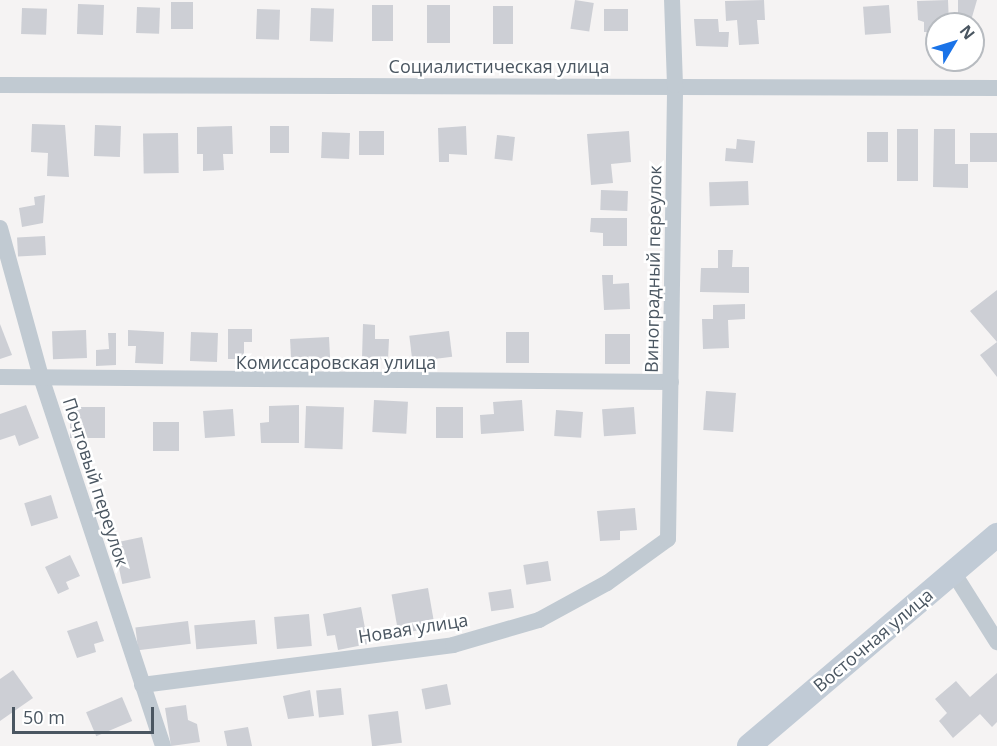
<!DOCTYPE html>
<meta charset="utf-8">
<style>
body{margin:0}
#map{position:relative;width:997px;height:746px;overflow:hidden;background:#f5f3f3;font-family:"Open Sans",sans-serif}
div>[style]{position:absolute}
[style*='--x']{left:calc(var(--x)*1px);top:calc(var(--y)*1px);width:calc(var(--w)*1px);rotate:calc(var(--a)*1deg)}
.building>*{inset:0;background:#cdcfd5;transform-origin:0 0}
.street>*{height:16px;margin:-8px;padding:0 8px;transform-origin:8px;border-radius:8px;background:#c1cad2}
.secondary>*{height:24px;margin:-12px;padding:0 12px;transform-origin:12px;border-radius:12px;background:#c1cbd6}
span{translate:-50% -50%;white-space:nowrap;text-align:center;line-height:1.15;-webkit-text-stroke:5px #fff;paint-order:stroke}
.street-label{font-size:18px;color:#4a5661}
.north{position:absolute;left:925px;top:12px;width:60px;height:60px;box-sizing:border-box;background:#fff;border:2px solid #b7bbc0;border-radius:50%;rotate:52deg;font-size:16px;font-weight:700;line-height:24px;text-align:center;color:#4a5661}
.north::after{content:'';display:block;margin:auto;width:21px;height:27px;background:#1a73e8;clip-path:polygon(50% 0,100% 100%,50% 72%,0 100%)}
.scale{position:absolute;left:12px;top:707px;width:142px;height:27px;box-sizing:border-box;border:3px solid #4a5661;border-top:0;padding-left:8px;font-size:18px;line-height:21px;white-space:nowrap;color:#4a5661;-webkit-text-stroke:4px #fff;paint-order:stroke}
</style>
<div id="map">
<div class="building">
<i style="left:575px;top:0;width:19px;height:29px;rotate:9deg"></i>
<i style="clip-path:polygon(764px 0,765px 20px,757px 20px,759px 44px,739px 45px,737px 20px,726px 21px,725px 1px)"></i>
<i style="clip-path:polygon(948px 0,949px 24px,937px 24px,937px 32px,924px 32px,924px 22px,918px 20px,917px 1px)"></i>
<i style="clip-path:polygon(958px 0,977px 0,970px 24px,958px 24px)"></i>
<i style="left:171px;top:2px;width:22px;height:27px"></i>
<i style="left:78px;top:4px;width:26px;height:30px;rotate:2deg"></i>
<i style="left:372px;top:5px;width:21px;height:36px"></i>
<i style="left:427px;top:5px;width:23px;height:38px"></i>
<i style="left:889px;top:5px;width:28px;height:26px;rotate:86deg"></i>
<i style="left:493px;top:6px;width:20px;height:38px"></i>
<i style="left:137px;top:7px;width:23px;height:26px;rotate:2deg"></i>
<i style="left:22px;top:8px;width:25px;height:26px;rotate:2deg"></i>
<i style="left:311px;top:8px;width:23px;height:33px;rotate:2deg"></i>
<i style="left:257px;top:9px;width:23px;height:30px;rotate:2deg"></i>
<i style="left:604px;top:9px;width:24px;height:22px"></i>
<i style="clip-path:polygon(694px 19px,718px 19px,719px 32px,729px 32px,728px 47px,696px 46px)"></i>
<i style="clip-path:polygon(32px 124px,65px 125px,69px 177px,47px 176px,48px 153px,31px 152px)"></i>
<i style="left:95px;top:125px;width:26px;height:31px;rotate:2deg"></i>
<i style="clip-path:polygon(232px 126px,233px 154px,223px 154px,224px 170px,203px 171px,203px 154px,197px 154px,197px 127px)"></i>
<i style="left:270px;top:126px;width:19px;height:27px"></i>
<i style="clip-path:polygon(466px 126px,467px 155px,449px 154px,449px 162px,439px 162px,438px 128px)"></i>
<i style="left:897px;top:129px;width:21px;height:52px"></i>
<i style="clip-path:polygon(934px 129px,955px 129px,955px 164px,968px 164px,968px 188px,933px 187px)"></i>
<i style="left:359px;top:131px;width:25px;height:24px"></i>
<i style="clip-path:polygon(629px 131px,631px 162px,611px 164px,613px 183px,591px 185px,587px 134px)"></i>
<i style="left:322px;top:132px;width:28px;height:26px;rotate:2deg"></i>
<i style="left:867px;top:132px;width:21px;height:30px"></i>
<i style="left:178px;top:133px;width:40px;height:35px;rotate:89deg"></i>
<i style="left:970px;top:133px;width:27px;height:29px"></i>
<i style="left:497px;top:135px;width:18px;height:24px;rotate:6deg"></i>
<i style="clip-path:polygon(737px 139px,755px 141px,753px 163px,725px 161px,726px 148px,736px 149px)"></i>
<i style="left:748px;top:181px;width:24px;height:39px;rotate:88deg"></i>
<i style="left:601px;top:190px;width:27px;height:20px;rotate:2deg"></i>
<i style="clip-path:polygon(45px 195px,43px 223px,22px 227px,19px 208px,35px 205px,34px 197px)"></i>
<i style="clip-path:polygon(591px 218px,627px 218px,627px 246px,603px 246px,603px 233px,590px 232px)"></i>
<i style="left:45px;top:236px;width:19px;height:28px;rotate:87deg"></i>
<i style="clip-path:polygon(718px 250px,733px 250px,732px 267px,749px 267px,749px 293px,700px 292px,701px 268px,718px 268px)"></i>
<i style="clip-path:polygon(602px 275px,613px 275px,613px 284px,629px 283px,630px 309px,604px 310px)"></i>
<i style="clip-path:polygon(997px 290px,997px 377px,980px 355px,997px 342px,970px 311px)"></i>
<i style="clip-path:polygon(745px 304px,745px 319px,728px 320px,729px 348px,703px 349px,702px 319px,713px 319px,713px 305px)"></i>
<i style="clip-path:polygon(0 324px,12px 355px,0 359px)"></i>
<i style="clip-path:polygon(363px 324px,375px 325px,375px 339px,389px 339px,388px 360px,362px 358px)"></i>
<i style="clip-path:polygon(228px 329px,252px 329px,252px 342px,244px 342px,244px 359px,228px 359px)"></i>
<i style="left:86px;top:330px;width:28px;height:34px;rotate:88deg"></i>
<i style="clip-path:polygon(128px 330px,164px 332px,163px 364px,135px 363px,136px 346px,128px 346px)"></i>
<i style="left:449px;top:331px;width:26px;height:40px;rotate:83deg"></i>
<i style="left:191px;top:332px;width:27px;height:29px;rotate:2deg"></i>
<i style="left:506px;top:332px;width:23px;height:31px"></i>
<i style="clip-path:polygon(108px 333px,116px 333px,116px 365px,96px 366px,96px 350px,109px 349px)"></i>
<i style="left:605px;top:334px;width:25px;height:30px"></i>
<i style="left:329px;top:337px;width:21px;height:39px;rotate:87deg"></i>
<i style="left:706px;top:391px;width:30px;height:39px;rotate:4deg"></i>
<i style="left:374px;top:400px;width:34px;height:32px;rotate:3deg"></i>
<i style="clip-path:polygon(522px 400px,524px 431px,481px 434px,480px 415px,494px 414px,493px 402px)"></i>
<i style="clip-path:polygon(26px 405px,39px 438px,19px 446px,15px 435px,0 440px,0 414px)"></i>
<i style="clip-path:polygon(299px 405px,299px 443px,261px 443px,260px 423px,269px 422px,269px 406px)"></i>
<i style="left:306px;top:406px;width:38px;height:42px;rotate:2deg"></i>
<i style="left:70px;top:407px;width:35px;height:31px"></i>
<i style="left:436px;top:407px;width:27px;height:31px"></i>
<i style="left:634px;top:407px;width:27px;height:32px;rotate:86deg"></i>
<i style="left:233px;top:409px;width:27px;height:30px;rotate:86deg"></i>
<i style="left:556px;top:410px;width:27px;height:26px;rotate:4deg"></i>
<i style="left:153px;top:422px;width:26px;height:29px"></i>
<i style="left:51px;top:495px;width:24px;height:28px;rotate:73deg"></i>
<i style="clip-path:polygon(635px 508px,637px 530px,620px 531px,620px 540px,600px 541px,597px 511px)"></i>
<i style="left:142px;top:537px;width:42px;height:29px;rotate:78deg"></i>
<i style="clip-path:polygon(70px 555px,80px 576px,66px 582px,69px 589px,58px 594px,45px 567px)"></i>
<i style="left:548px;top:561px;width:20px;height:25px;rotate:81deg"></i>
<i style="left:428px;top:588px;width:40px;height:37px;rotate:80deg"></i>
<i style="left:511px;top:589px;width:19px;height:23px;rotate:81deg"></i>
<i style="clip-path:polygon(361px 607px,368px 644px,338px 650px,335px 635px,327px 636px,323px 614px)"></i>
<i style="left:309px;top:614px;width:32px;height:35px;rotate:85deg"></i>
<i style="left:255px;top:620px;width:24px;height:61px;rotate:85deg"></i>
<i style="clip-path:polygon(97px 621px,104px 641px,94px 644px,96px 652px,77px 658px,67px 631px)"></i>
<i style="left:188px;top:621px;width:23px;height:53px;rotate:83deg"></i>
<i style="clip-path:polygon(13px 670px,33px 698px,0 721px,0 679px)"></i>
<i style="clip-path:polygon(997px 673px,997px 722px,992px 727px,980px 714px,953px 738px,939px 721px,947px 713px,935px 699px,956px 681px,970px 697px)"></i>
<i style="left:447px;top:684px;width:21px;height:26px;rotate:79deg"></i>
<i style="left:341px;top:688px;width:27px;height:25px;rotate:84deg"></i>
<i style="clip-path:polygon(310px 690px,314px 716px,288px 719px,283px 696px)"></i>
<i style="left:122px;top:697px;width:26px;height:39px;rotate:67deg"></i>
<i style="clip-path:polygon(186px 705px,188px 720px,197px 724px,200px 742px,171px 746px,165px 708px)"></i>
<i style="left:398px;top:711px;width:32px;height:30px;rotate:83deg"></i>
<i style="clip-path:polygon(248px 727px,252px 746px,227px 746px,224px 731px)"></i>
</div>
<div class="street">
<i style="--x:0;--y:85;--w:997;--a:0.17"></i>
<i style="--x:0;--y:228;--w:158;--a:74.6"></i>
<i style="--x:42;--y:380;--w:385;--a:71.7"></i>
<i style="--x:0;--y:377;--w:671;--a:0.43"></i>
<i style="--x:953;--y:572;--w:83;--a:57.8"></i>
<i style="--x:142;--y:685;--w:314;--a:-7.3"></i>
<i style="--x:453;--y:645;--w:90;--a:-16.2"></i>
<i style="--x:539;--y:620;--w:77;--a:-28.6"></i>
<i style="--x:607;--y:583;--w:75;--a:-35.8"></i>
<i style="--x:668;--y:539;--w:454;--a:-89.1"></i>
<i style="--x:675;--y:85;--w:85;--a:-92"></i>
</div>
<div class="secondary">
<i style="--x:749;--y:746;--w:326;--a:-40.4"></i>
</div>
<div class="street-label">
<span style="left:499px;top:66px">Социалистическая улица</span>
<span style="left:653px;top:269px;rotate:-89deg">Виноградный переулок</span>
<span style="left:336px;top:362px">Комиссаровская улица</span>
<span style="left:96px;top:482px;rotate:72deg">Почтовый переулок</span>
<span style="left:413px;top:628px;rotate:-9deg">Новая улица</span>
<span style="left:873px;top:640px;rotate:-40deg">Восточная улица</span>
</div>
<div class="north">N</div>
<div class="scale">50 m</div>
</div>
